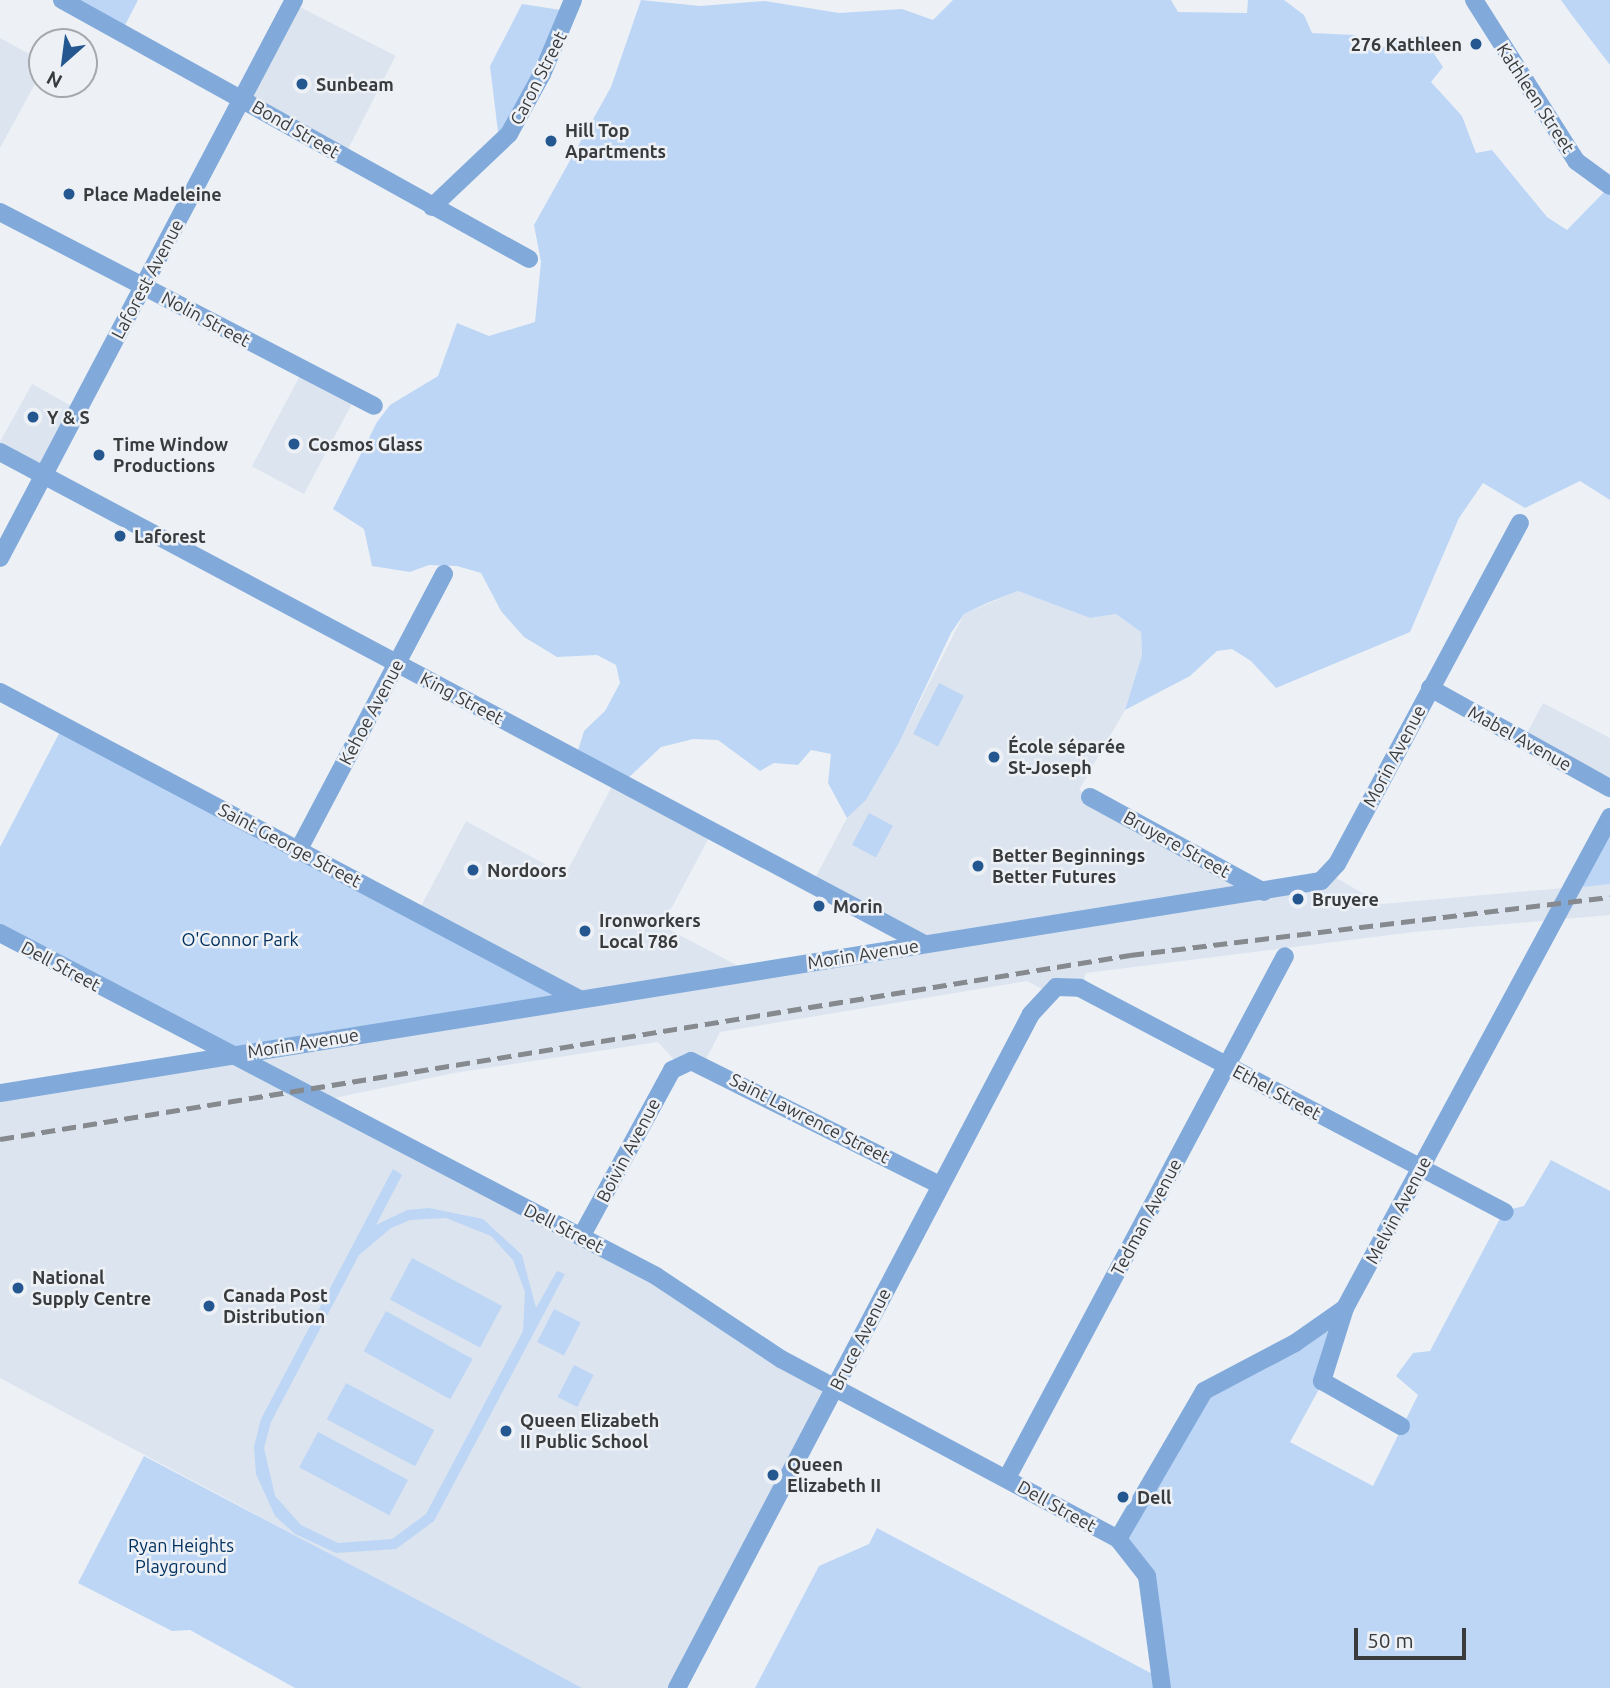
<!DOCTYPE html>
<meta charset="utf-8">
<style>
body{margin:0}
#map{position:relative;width:1610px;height:1688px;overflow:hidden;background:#edf1f6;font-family:Ubuntu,sans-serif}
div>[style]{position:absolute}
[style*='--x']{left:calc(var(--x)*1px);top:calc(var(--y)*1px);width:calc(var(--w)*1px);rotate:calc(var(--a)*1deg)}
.built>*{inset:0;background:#dbe4ef;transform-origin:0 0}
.green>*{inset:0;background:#bdd6f5;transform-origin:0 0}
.minor>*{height:18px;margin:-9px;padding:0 9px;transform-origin:9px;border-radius:9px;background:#81aadb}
.rail>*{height:4.5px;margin-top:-2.25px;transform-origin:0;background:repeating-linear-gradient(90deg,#86898d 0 14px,transparent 0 21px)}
.dots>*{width:19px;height:19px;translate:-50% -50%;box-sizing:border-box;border:4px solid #edf1f6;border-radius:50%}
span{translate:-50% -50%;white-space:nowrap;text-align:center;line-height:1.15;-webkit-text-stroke:5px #edf1f6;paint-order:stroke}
.poi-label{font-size:18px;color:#393b3d;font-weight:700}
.right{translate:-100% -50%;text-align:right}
.left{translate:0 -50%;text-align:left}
.street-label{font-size:18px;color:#393b3d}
.park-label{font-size:18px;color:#023160}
.north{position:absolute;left:28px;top:28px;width:70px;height:70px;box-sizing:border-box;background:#edf1f6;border:2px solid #a5a8ac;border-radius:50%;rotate:208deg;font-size:19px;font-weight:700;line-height:28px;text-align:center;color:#393b3d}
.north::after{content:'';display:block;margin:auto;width:24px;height:32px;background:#245790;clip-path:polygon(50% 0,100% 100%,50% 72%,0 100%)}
.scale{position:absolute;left:1354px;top:1628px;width:112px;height:32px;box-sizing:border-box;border:4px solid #393b3d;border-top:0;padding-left:9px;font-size:21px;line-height:24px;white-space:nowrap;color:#393b3d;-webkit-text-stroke:5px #edf1f6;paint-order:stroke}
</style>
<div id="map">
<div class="built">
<i style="left:294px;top:4px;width:114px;height:108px;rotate:27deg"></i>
<i style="clip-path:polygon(0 38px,42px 61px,42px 71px,0 148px)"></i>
<i style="left:303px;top:370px;width:59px;height:109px;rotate:28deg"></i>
<i style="left:32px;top:384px;width:51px;height:73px;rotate:29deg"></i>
<i style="clip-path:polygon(1018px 591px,1090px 618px,1116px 614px,1141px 632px,1142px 655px,1125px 710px,1079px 790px,1264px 891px,1329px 874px,1382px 904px,1610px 884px,1610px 915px,1414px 932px,1086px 973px,1081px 987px,1046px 991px,1027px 981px,720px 1032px,704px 1063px,677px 1063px,658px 1042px,454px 1073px,320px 1101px,581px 1236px,835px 1387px,675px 1688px,582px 1688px,0 1378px,0 1092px,227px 1054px,418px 912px,466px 821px,565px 875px,616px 779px,713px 830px,662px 926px,748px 971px,923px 943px,812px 884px,847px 818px,866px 800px,900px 741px,964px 614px)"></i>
<i style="clip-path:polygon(1543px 703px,1610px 738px,1610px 787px,1524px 739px)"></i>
</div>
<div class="green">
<i style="clip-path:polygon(59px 0,138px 0,121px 33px)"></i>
<i style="clip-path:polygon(641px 0,700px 6px,765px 1px,839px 13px,902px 9px,933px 20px,953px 0,1171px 0,1178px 12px,1247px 13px,1248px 0,1284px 0,1304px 15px,1312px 33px,1355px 35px,1362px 47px,1376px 53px,1391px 42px,1422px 36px,1443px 67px,1431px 82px,1462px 116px,1476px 153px,1492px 150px,1547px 217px,1567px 230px,1610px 186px,1610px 500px,1580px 481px,1525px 508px,1483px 483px,1459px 518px,1410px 632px,1276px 688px,1251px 661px,1232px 649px,1217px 651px,1190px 676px,1125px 710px,1142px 655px,1141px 632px,1116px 614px,1090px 618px,1018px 591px,987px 603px,964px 614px,951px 633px,900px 741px,866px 800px,847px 818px,828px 783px,831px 754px,811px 750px,798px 765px,774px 763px,760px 771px,718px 740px,693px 739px,661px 747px,623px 783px,576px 757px,584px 731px,605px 711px,620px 683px,616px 665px,597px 655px,557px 657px,524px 637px,501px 611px,481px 573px,457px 566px,429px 565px,410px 572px,372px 566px,364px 529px,333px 509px,377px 422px,390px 405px,438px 376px,457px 323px,489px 336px,535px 322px,541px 262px,534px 225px,611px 87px)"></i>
<i style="clip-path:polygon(1561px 0,1610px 0,1610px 65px,1571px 14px)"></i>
<i style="clip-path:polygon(522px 4px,567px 11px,499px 140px,490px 66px)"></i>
<i style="left:939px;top:683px;width:28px;height:57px;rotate:27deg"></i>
<i style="clip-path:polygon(64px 724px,579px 997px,227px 1054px,0 932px,0 847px)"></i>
<i style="left:869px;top:813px;width:27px;height:36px;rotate:28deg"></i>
<i style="clip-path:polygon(1610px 819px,1610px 884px,1573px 888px)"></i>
<i style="clip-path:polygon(1551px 1160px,1610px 1191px,1610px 1688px,755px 1688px,819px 1566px,869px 1544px,877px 1528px,1162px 1679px,1155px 1613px,1120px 1539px,1195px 1404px,1346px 1308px,1324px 1380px,1290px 1442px,1373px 1486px,1418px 1395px,1396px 1376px,1413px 1353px,1430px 1351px,1504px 1211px,1524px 1206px)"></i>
<i style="clip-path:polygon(evenodd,393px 1169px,402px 1175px,376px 1225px,407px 1210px,429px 1208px,483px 1219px,522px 1255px,536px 1308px,557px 1271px,565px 1274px,434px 1521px,396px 1549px,336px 1553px,295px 1534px,275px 1516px,256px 1474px,254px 1447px,261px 1419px,393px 1169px,446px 1218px,491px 1236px,513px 1260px,525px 1292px,523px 1331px,426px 1514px,392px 1539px,338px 1543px,301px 1525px,275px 1496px,264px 1448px,271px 1422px,359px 1255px,391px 1228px,410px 1220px,446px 1218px)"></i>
<i style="left:412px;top:1258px;width:102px;height:47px;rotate:28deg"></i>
<i style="left:554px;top:1309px;width:30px;height:37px;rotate:27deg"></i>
<i style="left:386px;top:1311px;width:99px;height:46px;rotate:29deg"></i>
<i style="left:574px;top:1365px;width:22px;height:36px;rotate:27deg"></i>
<i style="left:346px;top:1383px;width:100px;height:41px;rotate:28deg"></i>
<i style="left:318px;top:1432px;width:102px;height:40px;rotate:28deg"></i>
<i style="clip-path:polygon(144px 1456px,433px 1608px,582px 1688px,295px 1688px,190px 1630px,172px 1631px,78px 1583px)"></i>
</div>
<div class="minor">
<i style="--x:62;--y:0;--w:534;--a:29.01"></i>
<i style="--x:1474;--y:0;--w:191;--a:57.6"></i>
<i style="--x:1576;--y:161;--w:42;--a:36.3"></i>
<i style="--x:432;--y:207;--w:106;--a:-43.5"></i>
<i style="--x:509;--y:134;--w:68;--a:-61.2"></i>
<i style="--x:542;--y:74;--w:80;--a:-67.3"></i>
<i style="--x:0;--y:212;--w:421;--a:27.4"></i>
<i style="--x:0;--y:452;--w:1047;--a:28.03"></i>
<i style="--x:0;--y:558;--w:631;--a:-62.22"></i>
<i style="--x:1430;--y:688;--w:206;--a:29.1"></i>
<i style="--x:0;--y:692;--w:655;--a:27.93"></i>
<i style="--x:1090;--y:797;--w:198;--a:28.6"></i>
<i style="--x:299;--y:849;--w:311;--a:-62.2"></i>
<i style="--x:0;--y:933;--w:740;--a:27.6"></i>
<i style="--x:656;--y:1276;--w:150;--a:33.6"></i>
<i style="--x:781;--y:1359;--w:382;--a:28.1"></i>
<i style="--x:1118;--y:1539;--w:47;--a:51.9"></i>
<i style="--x:1147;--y:1576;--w:113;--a:82.4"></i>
<i style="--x:0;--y:1093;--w:1338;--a:-9.12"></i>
<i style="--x:1321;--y:881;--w:23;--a:-47"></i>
<i style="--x:1337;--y:864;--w:387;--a:-61.8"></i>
<i style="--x:581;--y:1237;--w:190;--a:-61.4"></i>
<i style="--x:672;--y:1070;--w:21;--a:-25"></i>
<i style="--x:691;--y:1061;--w:278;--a:26.5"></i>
<i style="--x:1345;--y:1308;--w:77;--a:107.5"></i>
<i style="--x:1322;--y:1381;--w:91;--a:29.7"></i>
<i style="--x:1007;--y:1478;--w:591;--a:-61.96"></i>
<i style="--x:1118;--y:1539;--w:171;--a:-59.8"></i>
<i style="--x:1204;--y:1391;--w:103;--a:-27.8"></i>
<i style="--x:1295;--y:1343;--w:61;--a:-35"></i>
<i style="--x:1345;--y:1308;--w:558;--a:-61.64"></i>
<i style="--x:677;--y:1688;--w:761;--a:-62.29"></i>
<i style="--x:1031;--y:1014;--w:37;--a:-47"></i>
<i style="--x:1056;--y:987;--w:24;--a:2"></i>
<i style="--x:1080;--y:988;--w:480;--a:27.8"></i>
</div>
<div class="rail">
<i style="--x:0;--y:1139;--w:1145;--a:-9.25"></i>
<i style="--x:1130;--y:955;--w:483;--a:-6.9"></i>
</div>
<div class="dots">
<i style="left:1476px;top:44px;background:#245790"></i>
<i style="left:302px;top:84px;background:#245790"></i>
<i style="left:551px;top:141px;background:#245790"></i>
<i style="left:69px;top:194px;background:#245790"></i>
<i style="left:33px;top:417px;background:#245790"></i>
<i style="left:294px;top:444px;background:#245790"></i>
<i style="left:99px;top:455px;background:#245790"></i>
<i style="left:120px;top:536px;background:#245790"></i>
<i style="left:994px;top:757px;background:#245790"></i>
<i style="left:978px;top:866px;background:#245790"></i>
<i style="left:473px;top:870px;background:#245790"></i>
<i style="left:1298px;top:899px;background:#245790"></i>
<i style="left:819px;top:906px;background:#245790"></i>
<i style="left:585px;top:931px;background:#245790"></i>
<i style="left:18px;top:1288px;background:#245790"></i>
<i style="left:209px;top:1306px;background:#245790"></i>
<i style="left:506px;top:1431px;background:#245790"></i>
<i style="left:773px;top:1475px;background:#245790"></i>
<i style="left:1123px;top:1497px;background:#245790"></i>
</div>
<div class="poi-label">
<span class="right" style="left:1462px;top:44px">276 Kathleen</span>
<span class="left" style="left:316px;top:84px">Sunbeam</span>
<span class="left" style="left:565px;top:141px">Hill Top<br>Apartments</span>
<span class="left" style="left:83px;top:194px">Place Madeleine</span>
<span class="left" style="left:47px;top:417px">Y &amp; S</span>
<span class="left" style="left:308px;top:444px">Cosmos Glass</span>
<span class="left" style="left:113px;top:455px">Time Window<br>Productions</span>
<span class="left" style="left:134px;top:536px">Laforest</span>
<span class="left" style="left:1008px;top:757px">École séparée<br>St-Joseph</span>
<span class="left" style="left:992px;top:866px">Better Beginnings<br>Better Futures</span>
<span class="left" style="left:487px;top:870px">Nordoors</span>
<span class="left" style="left:1312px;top:899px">Bruyere</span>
<span class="left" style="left:833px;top:906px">Morin</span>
<span class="left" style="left:599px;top:931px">Ironworkers<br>Local 786</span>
<span class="left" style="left:32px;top:1288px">National<br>Supply Centre</span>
<span class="left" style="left:223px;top:1306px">Canada Post<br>Distribution</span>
<span class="left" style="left:520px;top:1431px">Queen Elizabeth<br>II Public School</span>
<span class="left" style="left:787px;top:1475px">Queen<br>Elizabeth II</span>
<span class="left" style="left:1137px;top:1497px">Dell</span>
</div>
<div class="street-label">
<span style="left:538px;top:78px;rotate:-63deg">Caron Street</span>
<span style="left:1536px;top:98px;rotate:57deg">Kathleen Street</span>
<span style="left:296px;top:129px;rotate:30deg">Bond Street</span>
<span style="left:147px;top:279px;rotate:-62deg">Laforest Avenue</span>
<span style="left:206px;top:319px;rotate:28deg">Nolin Street</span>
<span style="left:462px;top:698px;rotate:28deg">King Street</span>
<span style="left:371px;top:712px;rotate:-62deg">Kehoe Avenue</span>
<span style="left:1520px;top:738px;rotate:29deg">Mabel Avenue</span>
<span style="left:1394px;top:756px;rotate:-62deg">Morin Avenue</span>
<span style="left:1177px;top:844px;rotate:29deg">Bruyere Street</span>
<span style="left:290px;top:845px;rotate:28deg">Saint George Street</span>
<span style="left:863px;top:954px;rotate:-9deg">Morin Avenue</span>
<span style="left:61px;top:966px;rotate:28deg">Dell Street</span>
<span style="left:303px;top:1043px;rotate:-9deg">Morin Avenue</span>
<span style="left:1277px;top:1092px;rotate:28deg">Ethel Street</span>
<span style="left:810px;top:1118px;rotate:27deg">Saint Lawrence Street</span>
<span style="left:628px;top:1150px;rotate:-62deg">Boivin Avenue</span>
<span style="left:1398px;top:1210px;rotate:-62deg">Melvin Avenue</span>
<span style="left:1146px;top:1217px;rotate:-62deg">Tedman Avenue</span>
<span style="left:564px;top:1228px;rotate:27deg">Dell Street</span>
<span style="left:860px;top:1339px;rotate:-63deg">Bruce Avenue</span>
<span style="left:1057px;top:1506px;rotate:29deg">Dell Street</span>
</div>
<div class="park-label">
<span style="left:240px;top:939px">O'Connor Park</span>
<span style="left:181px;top:1556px">Ryan Heights<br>Playground</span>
</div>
<div class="north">N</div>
<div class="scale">50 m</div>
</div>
